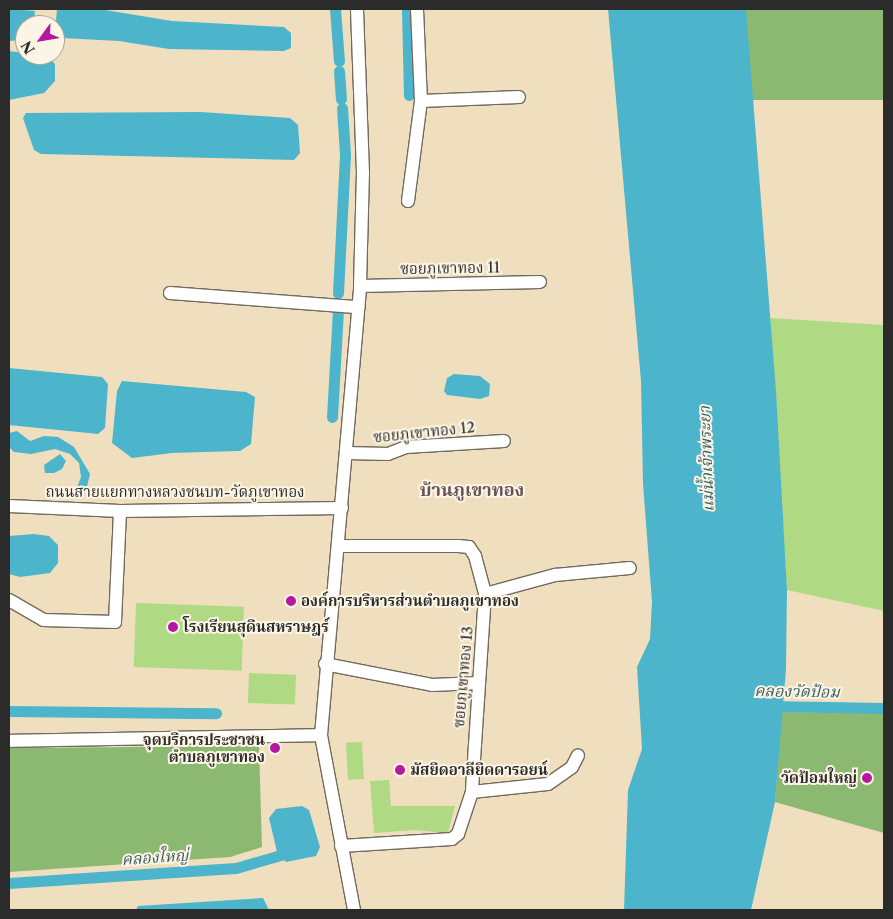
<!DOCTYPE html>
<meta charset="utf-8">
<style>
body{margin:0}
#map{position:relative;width:893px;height:919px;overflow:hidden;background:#efdfbe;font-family:"Libre Caslon Text","Noto Serif Thai",serif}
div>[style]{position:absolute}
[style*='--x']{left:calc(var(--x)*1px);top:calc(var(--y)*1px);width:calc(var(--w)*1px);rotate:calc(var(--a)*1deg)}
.green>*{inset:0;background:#b0d984;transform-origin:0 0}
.forest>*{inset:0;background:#8cb972;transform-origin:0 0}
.water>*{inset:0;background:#4db5cb}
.canal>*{height:11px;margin:-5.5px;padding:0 5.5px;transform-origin:5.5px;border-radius:5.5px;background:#4db5cb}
.roads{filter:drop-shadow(1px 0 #706a5e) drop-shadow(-1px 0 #706a5e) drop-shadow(0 1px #706a5e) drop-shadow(0 -1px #706a5e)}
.minor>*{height:12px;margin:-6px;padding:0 6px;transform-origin:6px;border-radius:6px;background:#fff}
.dots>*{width:14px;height:14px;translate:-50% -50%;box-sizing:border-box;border:2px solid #fcf5e5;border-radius:50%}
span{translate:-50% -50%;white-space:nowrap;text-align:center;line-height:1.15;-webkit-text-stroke:4px #fcf5e5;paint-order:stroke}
.street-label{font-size:15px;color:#2b2b2b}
.poi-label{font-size:15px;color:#2b2b2b;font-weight:700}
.left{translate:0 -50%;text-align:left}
.right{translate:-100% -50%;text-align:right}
.water-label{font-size:16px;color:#375b63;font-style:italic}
.quarter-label{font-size:18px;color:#655259;font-weight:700}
.frame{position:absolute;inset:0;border:10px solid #2b2b2b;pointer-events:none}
.north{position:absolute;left:15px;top:15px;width:50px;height:50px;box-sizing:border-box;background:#fcf5e5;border:1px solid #a8a49b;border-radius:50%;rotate:238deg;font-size:14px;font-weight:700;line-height:20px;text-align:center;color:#2b2b2b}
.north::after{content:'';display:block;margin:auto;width:18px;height:22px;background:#b5179e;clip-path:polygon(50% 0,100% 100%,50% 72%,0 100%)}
</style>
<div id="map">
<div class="green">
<i style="clip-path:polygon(770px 318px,884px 325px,884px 611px,787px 590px)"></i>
<i style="left:136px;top:603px;width:108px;height:64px;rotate:2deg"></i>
<i style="left:249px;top:673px;width:47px;height:30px;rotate:2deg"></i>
<i style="left:362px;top:742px;width:37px;height:16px;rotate:87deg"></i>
<i style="clip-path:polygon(389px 780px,391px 806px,455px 806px,448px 833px,414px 830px,374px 833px,370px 781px)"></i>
</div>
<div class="forest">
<i style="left:746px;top:9px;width:138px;height:91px"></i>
<i style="clip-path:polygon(781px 712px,884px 713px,884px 833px,775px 802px)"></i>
<i style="clip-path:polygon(259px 746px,262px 847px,230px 857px,9px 872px,9px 748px)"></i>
</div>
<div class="water">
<i style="clip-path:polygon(9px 9px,35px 11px,34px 25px,25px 25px,25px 40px,9px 41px)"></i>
<i style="clip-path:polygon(57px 9px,99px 9px,172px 21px,284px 27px,291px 33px,291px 48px,284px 51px,169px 49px,119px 41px,61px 38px,55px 32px)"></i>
<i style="clip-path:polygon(608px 9px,746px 9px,776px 391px,787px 590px,786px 669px,775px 802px,751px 910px,624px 910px,628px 790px,642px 749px,637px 667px,650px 639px,652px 602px,643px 484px,641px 381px)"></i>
<i style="clip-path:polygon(9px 51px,47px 56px,55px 64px,55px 81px,44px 93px,9px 100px)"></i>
<i style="clip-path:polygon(201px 112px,290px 118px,298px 125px,300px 153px,294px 160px,41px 154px,34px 150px,23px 118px,26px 113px)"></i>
<i style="clip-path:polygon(9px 368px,102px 377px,108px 384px,105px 428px,98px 434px,9px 425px)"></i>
<i style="clip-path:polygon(454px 374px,480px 376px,490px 384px,489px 396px,480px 399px,447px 395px,444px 391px,447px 378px)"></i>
<i style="clip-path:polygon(122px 381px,246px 392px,255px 397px,251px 444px,240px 451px,172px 453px,132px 458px,112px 443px,117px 391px)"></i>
<i style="clip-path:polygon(17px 431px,30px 441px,44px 436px,58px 437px,74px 447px,90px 474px,86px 491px,80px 493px,76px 490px,81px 477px,79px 463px,70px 454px,55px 449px,31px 454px,14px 452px,9px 447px,9px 433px)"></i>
<i style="clip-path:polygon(60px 454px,66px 461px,62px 469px,54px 473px,45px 473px,44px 465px)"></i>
<i style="clip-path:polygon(34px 534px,49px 536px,58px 545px,58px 563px,50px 573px,20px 577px,9px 574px,9px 536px)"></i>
<i style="clip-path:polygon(302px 806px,309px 810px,320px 847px,316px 856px,286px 862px,277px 852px,269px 818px,276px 809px)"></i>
<i style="clip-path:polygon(263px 898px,269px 910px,136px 910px,138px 906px)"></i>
</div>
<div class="canal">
<i style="--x:335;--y:9;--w:52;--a:85.6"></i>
<i style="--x:407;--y:9;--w:86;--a:88.7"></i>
<i style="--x:339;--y:71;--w:28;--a:86"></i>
<i style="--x:338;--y:293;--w:139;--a:-87.1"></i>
<i style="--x:345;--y:154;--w:46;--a:-93.7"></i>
<i style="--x:332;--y:417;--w:109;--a:-86.8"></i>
<i style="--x:767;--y:706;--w:117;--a:1"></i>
<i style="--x:9;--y:711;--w:207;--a:0.6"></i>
<i style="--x:9;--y:883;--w:227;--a:-3.8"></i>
<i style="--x:236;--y:868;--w:60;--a:-16.3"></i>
</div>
<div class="roads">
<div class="minor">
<i style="--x:421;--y:101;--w:98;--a:-2.3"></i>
<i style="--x:408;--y:201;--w:101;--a:-82.6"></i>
<i style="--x:421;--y:101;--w:92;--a:-92.5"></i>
<i style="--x:360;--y:286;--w:180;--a:-1.3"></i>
<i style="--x:170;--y:293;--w:189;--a:4.3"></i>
<i style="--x:347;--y:453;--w:41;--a:1.4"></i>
<i style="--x:388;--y:454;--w:19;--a:-21"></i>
<i style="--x:406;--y:447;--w:98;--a:-3.5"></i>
<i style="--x:9;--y:506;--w:111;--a:2.6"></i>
<i style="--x:120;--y:511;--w:222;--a:-0.8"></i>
<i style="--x:340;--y:546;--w:118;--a:0"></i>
<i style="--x:458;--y:546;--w:11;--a:5"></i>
<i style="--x:469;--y:547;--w:11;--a:56"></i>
<i style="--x:475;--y:556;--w:39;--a:75"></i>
<i style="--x:485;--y:594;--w:198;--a:93.8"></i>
<i style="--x:485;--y:594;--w:73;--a:-15.2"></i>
<i style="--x:555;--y:575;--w:75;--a:-5.3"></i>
<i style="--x:9;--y:600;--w:39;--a:30"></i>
<i style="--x:43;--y:620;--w:72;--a:1.6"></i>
<i style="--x:115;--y:622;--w:111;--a:-87.4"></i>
<i style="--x:325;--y:664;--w:109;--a:11.1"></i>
<i style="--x:432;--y:685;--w:46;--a:-2.5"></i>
<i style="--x:9;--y:741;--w:312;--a:-1.1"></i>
<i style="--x:341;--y:846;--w:111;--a:-3.6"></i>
<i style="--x:452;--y:839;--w:8;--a:-40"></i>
<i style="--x:458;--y:834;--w:44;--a:-71.6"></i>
<i style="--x:472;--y:792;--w:76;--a:-6"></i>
<i style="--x:548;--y:784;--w:29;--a:-35"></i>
<i style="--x:572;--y:767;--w:13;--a:-63"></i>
<i style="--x:354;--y:910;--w:178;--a:-100.7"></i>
<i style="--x:321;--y:735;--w:451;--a:-85"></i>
<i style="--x:360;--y:286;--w:113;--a:-88.5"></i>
<i style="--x:363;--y:173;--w:164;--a:-92.1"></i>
</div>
</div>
<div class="dots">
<i style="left:291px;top:601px;background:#b5179e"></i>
<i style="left:173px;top:627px;background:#b5179e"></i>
<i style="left:275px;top:748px;background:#b5179e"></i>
<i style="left:400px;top:770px;background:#b5179e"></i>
<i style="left:867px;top:778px;background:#b5179e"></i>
</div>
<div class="street-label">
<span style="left:450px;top:268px;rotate:-1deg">ซอยภูเขาทอง 11</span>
<span style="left:424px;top:432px;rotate:-6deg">ซอยภูเขาทอง 12</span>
<span style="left:175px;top:492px">ถนนสายแยกทางหลวงชนบท-วัดภูเขาทอง</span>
<span style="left:463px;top:677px;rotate:-85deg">ซอยภูเขาทอง 13</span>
</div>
<div class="poi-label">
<span class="left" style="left:301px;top:601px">องค์การบริหารส่วนตำบลภูเขาทอง</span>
<span class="left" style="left:183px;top:627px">โรงเรียนสุดินสหราษฎร์</span>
<span class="right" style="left:265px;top:748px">จุดบริการประชาชน<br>ตำบลภูเขาทอง</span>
<span class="left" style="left:410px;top:770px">มัสยิดอาลียิดดารอยน์</span>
<span class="right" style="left:857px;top:778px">วัดป้อมใหญ่</span>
</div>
<div class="water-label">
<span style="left:706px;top:459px;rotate:-92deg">แม่น้ำเจ้าพระยา</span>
<span style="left:797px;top:691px;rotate:1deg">คลองวัดป้อม</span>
<span style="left:155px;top:857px;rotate:-4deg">คลองใหญ่</span>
</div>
<div class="quarter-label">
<span style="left:472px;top:490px">บ้านภูเขาทอง</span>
</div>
<div class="frame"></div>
<div class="north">N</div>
</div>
